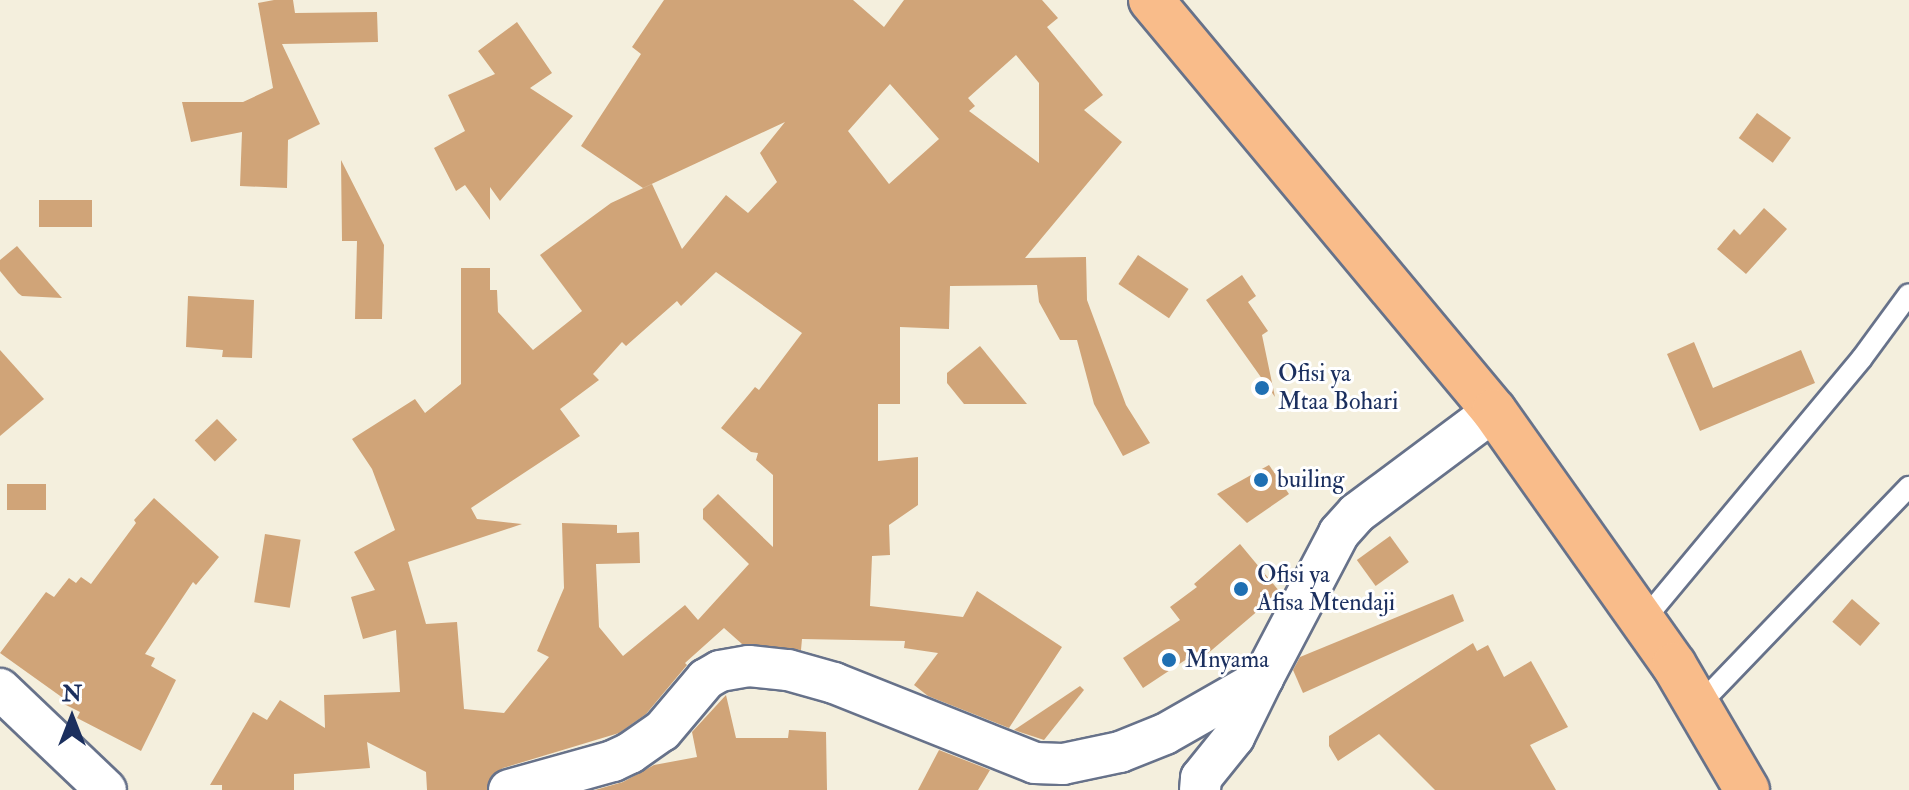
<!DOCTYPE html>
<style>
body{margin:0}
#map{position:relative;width:1909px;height:790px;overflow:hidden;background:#f4efdd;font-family:"IM FELL Double Pica",serif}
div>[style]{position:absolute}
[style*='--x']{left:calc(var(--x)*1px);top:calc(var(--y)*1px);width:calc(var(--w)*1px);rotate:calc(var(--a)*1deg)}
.building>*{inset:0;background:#d0a478;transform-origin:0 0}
.roads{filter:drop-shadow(2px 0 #67728a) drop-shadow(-2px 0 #67728a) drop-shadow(0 2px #67728a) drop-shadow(0 -2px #67728a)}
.service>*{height:20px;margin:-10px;padding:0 10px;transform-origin:10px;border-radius:10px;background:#fff}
.minor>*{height:40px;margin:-20px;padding:0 20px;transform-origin:20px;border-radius:20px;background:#fff}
.trunk>*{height:44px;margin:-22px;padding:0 22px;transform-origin:22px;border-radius:22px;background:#f9bc8a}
.dots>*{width:22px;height:22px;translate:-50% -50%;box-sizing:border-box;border:4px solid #fff;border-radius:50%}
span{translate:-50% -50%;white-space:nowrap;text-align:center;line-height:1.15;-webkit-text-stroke:6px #fff;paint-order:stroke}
.poi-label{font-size:24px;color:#1b2f5e}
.left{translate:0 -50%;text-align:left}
.north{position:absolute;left:32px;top:678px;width:80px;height:80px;-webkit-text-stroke:6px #fff;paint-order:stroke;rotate:0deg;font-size:22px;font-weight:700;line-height:32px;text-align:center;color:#1b2f5e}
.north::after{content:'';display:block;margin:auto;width:28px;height:36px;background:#1b2f5e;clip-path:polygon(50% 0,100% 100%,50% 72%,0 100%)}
</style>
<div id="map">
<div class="building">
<i style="clip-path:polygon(274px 0,293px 0,295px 13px,377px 12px,378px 42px,282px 44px,320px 124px,288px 140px,287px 188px,240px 186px,242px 132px,191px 142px,182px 102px,243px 102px,273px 88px,258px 3px)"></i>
<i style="clip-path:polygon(evenodd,664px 0,853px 0,884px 27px,904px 0,1042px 0,1058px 18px,1047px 27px,1103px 95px,1084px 110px,1122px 142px,1025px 258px,1086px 257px,1087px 300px,1126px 405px,1150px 443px,1123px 456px,1094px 404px,1077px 340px,1060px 340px,1039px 302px,1037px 285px,950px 286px,949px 329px,900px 327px,900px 404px,878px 404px,878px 461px,918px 457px,918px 505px,889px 525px,890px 555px,872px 556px,870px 606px,963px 617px,977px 591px,1062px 647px,1009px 728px,928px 696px,914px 685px,938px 653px,904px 648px,905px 641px,802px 639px,801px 650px,742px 644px,724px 628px,685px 663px,687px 665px,646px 714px,619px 733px,503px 768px,492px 775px,487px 790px,427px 790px,426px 772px,367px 742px,370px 768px,294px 774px,294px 790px,222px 790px,222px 785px,210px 785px,253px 712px,267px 720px,280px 700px,325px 728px,324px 695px,400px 692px,396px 630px,363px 639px,351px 597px,375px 590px,354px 552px,395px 530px,372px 469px,352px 439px,415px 399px,425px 413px,461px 384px,461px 268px,490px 268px,490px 290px,497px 290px,498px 312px,533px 350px,582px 311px,540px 255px,611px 203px,652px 184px,682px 249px,726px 195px,748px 213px,777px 182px,760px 153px,785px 122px,643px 188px,581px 146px,641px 54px,632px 47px,664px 0,1016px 55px,1039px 83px,1039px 163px,969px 111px,975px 106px,968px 98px,1016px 55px,664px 0,890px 84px,939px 139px,889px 184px,848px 131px,890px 84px,664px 0,716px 272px,802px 333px,759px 390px,755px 387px,721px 428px,751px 452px,758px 453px,756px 460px,773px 475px,773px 547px,718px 494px,703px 509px,703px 519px,749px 564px,698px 620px,685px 605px,623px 656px,599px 627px,596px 564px,640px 563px,639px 532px,617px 533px,617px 525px,562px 523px,564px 588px,537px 651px,549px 657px,504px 713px,464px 709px,457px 622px,426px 624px,408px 562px,522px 524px,477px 519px,471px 508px,580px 436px,560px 409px,599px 380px,593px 374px,622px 342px,626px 346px,677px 301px,681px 306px,716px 272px)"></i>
<i style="clip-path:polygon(517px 22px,552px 73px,530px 88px,573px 116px,500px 201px,490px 187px,490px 220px,465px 185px,456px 191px,434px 148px,465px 131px,448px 95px,495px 74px,478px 51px)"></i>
<i style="left:1757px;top:113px;width:42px;height:31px;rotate:36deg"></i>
<i style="clip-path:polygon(341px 160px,384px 245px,382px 319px,355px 319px,357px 241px,342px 241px)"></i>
<i style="left:39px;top:200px;width:53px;height:27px"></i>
<i style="clip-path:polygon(1764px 208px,1787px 229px,1746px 274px,1717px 249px,1734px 229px,1740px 235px)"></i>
<i style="clip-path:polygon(17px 246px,62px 298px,22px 296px,18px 293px,0 271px,0 260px)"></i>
<i style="left:1138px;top:255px;width:61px;height:35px;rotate:34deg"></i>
<i style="clip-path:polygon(1242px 275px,1256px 296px,1248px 302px,1268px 331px,1262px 335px,1275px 397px,1206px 300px)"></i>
<i style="clip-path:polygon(188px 296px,254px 300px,252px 358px,222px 357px,223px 350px,186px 347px)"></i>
<i style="clip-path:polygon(1694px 342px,1713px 388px,1801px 350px,1815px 383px,1700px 431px,1667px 354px)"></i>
<i style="clip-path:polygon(980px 346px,1027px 404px,964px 404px,947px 383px,947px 373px)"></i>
<i style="clip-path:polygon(0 350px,44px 399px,0 436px)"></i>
<i style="left:217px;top:419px;width:29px;height:31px;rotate:46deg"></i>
<i style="clip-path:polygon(1269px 465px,1289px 494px,1247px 523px,1217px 494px)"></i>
<i style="left:7px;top:484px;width:39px;height:26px"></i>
<i style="clip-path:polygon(154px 498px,219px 557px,196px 585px,193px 582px,145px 654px,155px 658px,151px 666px,176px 680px,141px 751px,77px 718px,80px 712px,60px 702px,63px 698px,0 653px,46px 592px,54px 597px,69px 578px,76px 583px,81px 577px,91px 584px,136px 523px,134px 520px)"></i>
<i style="left:265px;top:534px;width:36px;height:69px;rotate:9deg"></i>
<i style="left:1390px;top:536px;width:32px;height:41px;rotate:54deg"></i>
<i style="clip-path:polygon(1240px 544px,1280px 592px,1206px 655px,1202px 649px,1143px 688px,1123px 658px,1180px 620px,1170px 607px,1197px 587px,1194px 584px)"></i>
<i style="clip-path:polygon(1453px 594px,1464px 621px,1303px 693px,1293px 670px,1300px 657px)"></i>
<i style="left:1852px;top:599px;width:37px;height:30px;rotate:41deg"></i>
<i style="clip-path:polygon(1473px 643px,1477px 651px,1488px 645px,1504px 677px,1531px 661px,1568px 727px,1530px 745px,1556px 790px,1435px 790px,1379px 734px,1338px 761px,1329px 746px,1329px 736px)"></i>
<i style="clip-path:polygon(1080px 686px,1084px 690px,1044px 740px,1014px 730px)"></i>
<i style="clip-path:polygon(726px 695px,736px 738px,788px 738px,789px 730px,826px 732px,827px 790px,595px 790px,623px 782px,654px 765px,697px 757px,692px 732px)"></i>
<i style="clip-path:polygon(939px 750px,990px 770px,978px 790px,918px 790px)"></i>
</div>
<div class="roads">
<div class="service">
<i style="--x:1643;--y:621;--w:342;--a:-50.2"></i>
<i style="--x:1862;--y:358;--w:79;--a:-53.7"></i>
<i style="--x:1699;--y:705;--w:303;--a:-46.1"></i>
</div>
<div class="minor">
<i style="--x:0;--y:689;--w:146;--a:43.6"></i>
<i style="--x:509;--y:790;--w:108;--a:-15.6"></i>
<i style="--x:613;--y:761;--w:19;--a:-25"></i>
<i style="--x:630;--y:753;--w:39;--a:-35"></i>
<i style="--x:662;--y:731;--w:68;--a:-49.8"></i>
<i style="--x:706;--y:679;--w:16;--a:-30"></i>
<i style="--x:720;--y:671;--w:29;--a:-10"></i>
<i style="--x:749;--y:666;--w:39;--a:6"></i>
<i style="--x:788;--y:670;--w:48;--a:15.8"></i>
<i style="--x:834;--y:683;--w:216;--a:21.7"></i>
<i style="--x:1035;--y:763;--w:28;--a:2"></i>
<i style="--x:1063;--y:764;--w:58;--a:-11.9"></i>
<i style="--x:1120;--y:752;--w:48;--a:-21.8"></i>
<i style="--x:1165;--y:734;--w:113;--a:-29.7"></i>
<i style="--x:1263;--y:678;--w:164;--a:-62.3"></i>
<i style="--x:1339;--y:533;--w:27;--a:-48"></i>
<i style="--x:1357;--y:513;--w:171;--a:-36.7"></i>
<i style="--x:1200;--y:790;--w:12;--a:-85"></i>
<i style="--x:1201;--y:778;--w:53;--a:-51.2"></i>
<i style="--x:1234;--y:737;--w:66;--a:-63.8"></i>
</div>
<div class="trunk">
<i style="--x:1151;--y:0;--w:535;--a:50.15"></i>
<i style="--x:1494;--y:411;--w:311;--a:54.7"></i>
<i style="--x:1674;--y:665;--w:145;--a:59.7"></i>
</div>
</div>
<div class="dots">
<i style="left:1262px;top:388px;background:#1f6fb2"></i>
<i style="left:1261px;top:480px;background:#1f6fb2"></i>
<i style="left:1241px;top:589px;background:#1f6fb2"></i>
<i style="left:1169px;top:660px;background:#1f6fb2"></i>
</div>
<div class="poi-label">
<span class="left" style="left:1278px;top:388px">Ofisi ya<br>Mtaa Bohari</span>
<span class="left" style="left:1277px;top:480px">builing</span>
<span class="left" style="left:1257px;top:589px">Ofisi ya<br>Afisa Mtendaji</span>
<span class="left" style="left:1185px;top:660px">Mnyama</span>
</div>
<div class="north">N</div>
</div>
